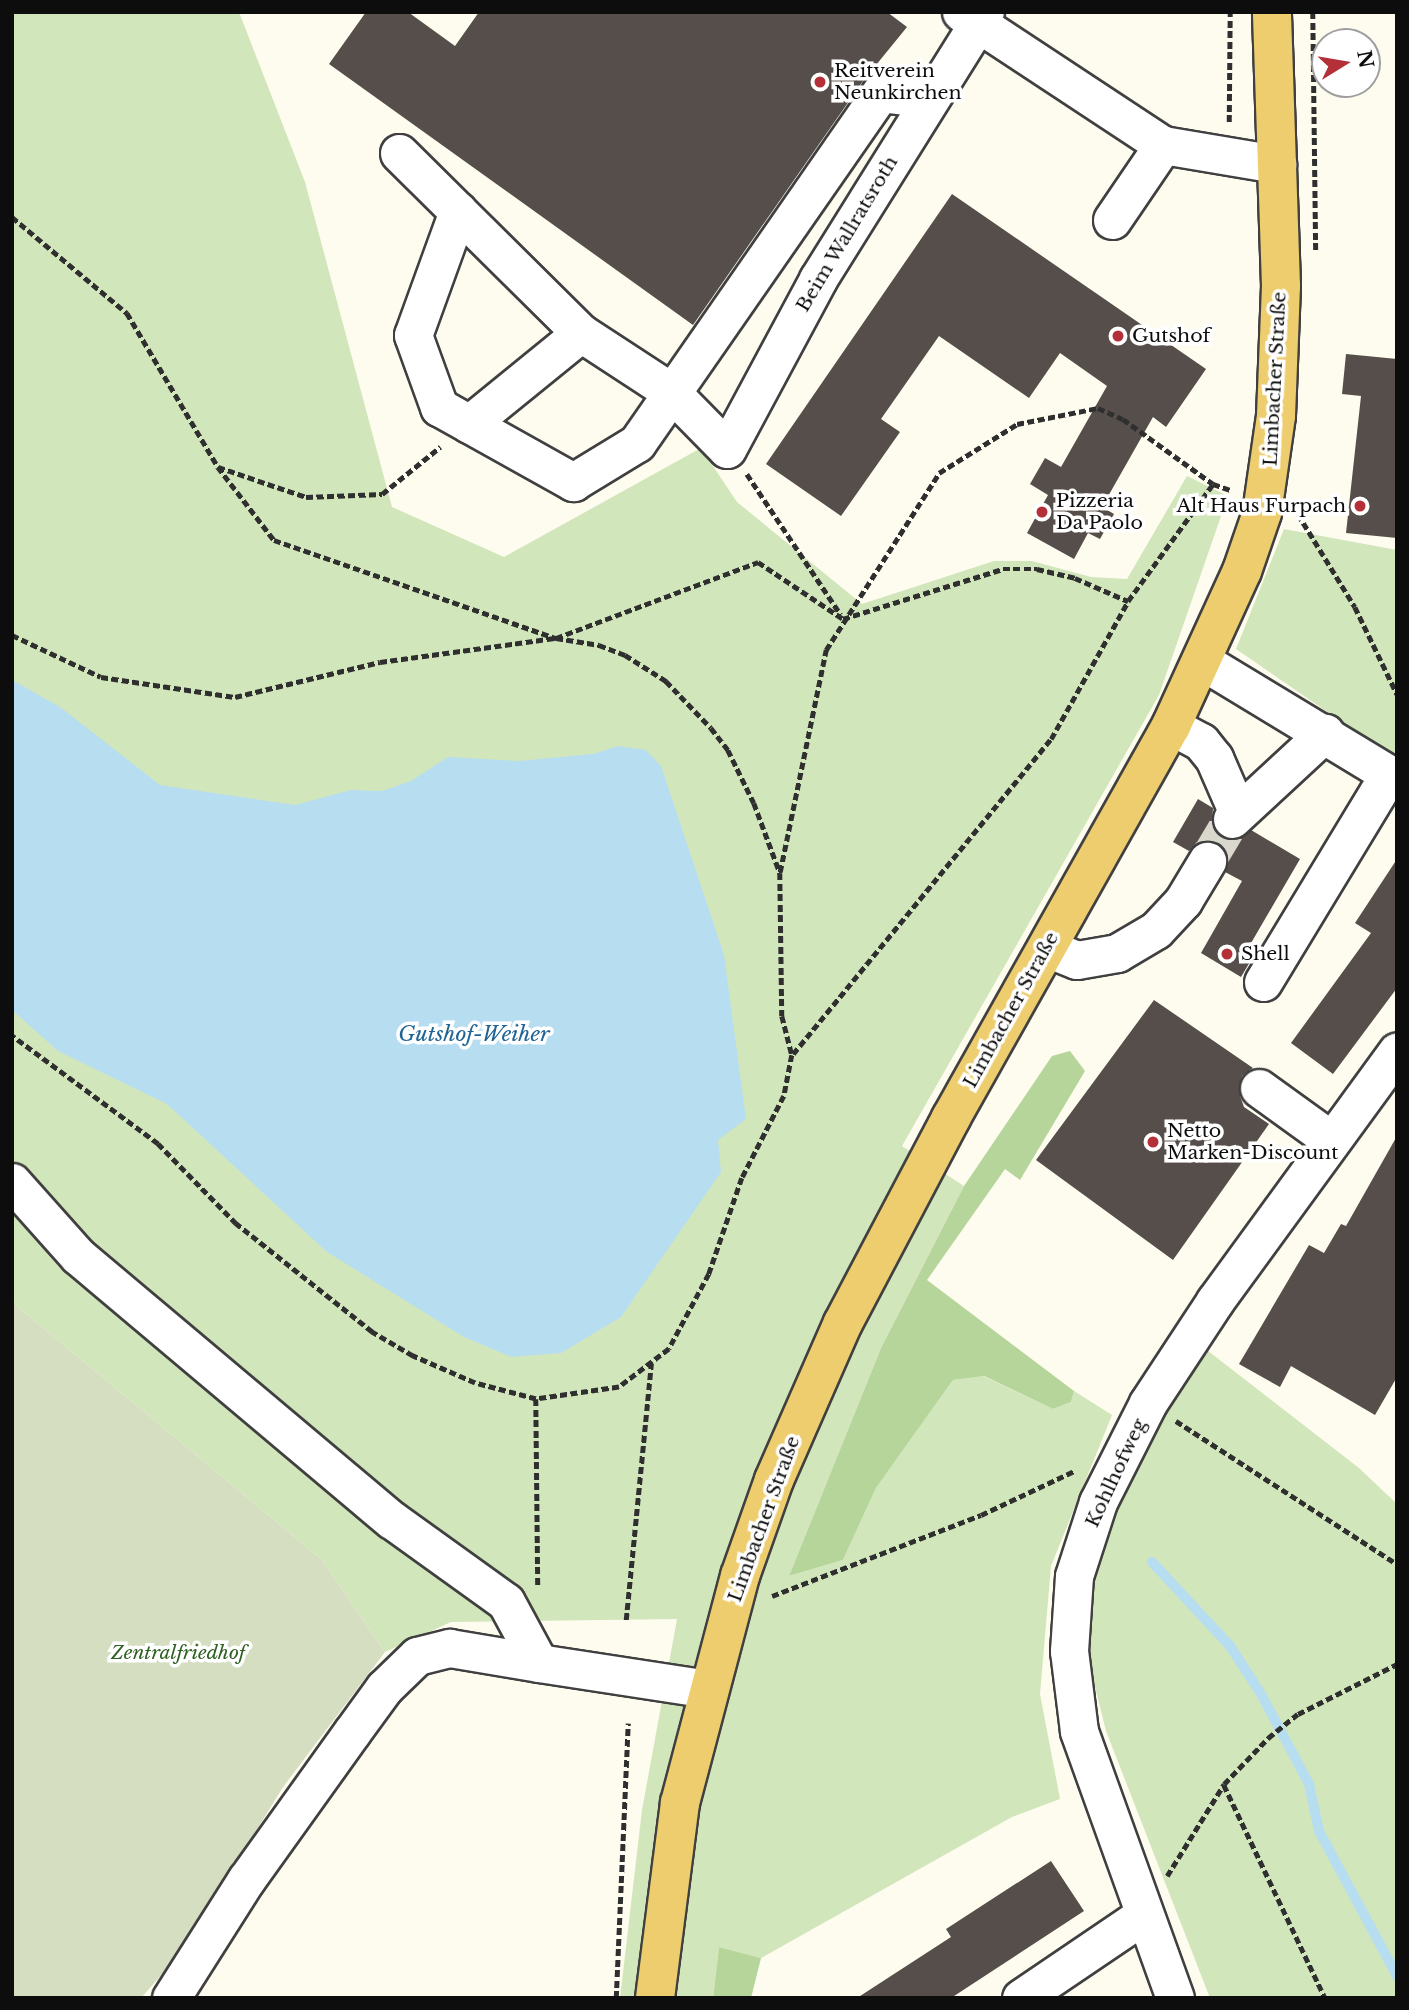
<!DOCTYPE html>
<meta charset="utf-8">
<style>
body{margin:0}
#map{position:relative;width:1409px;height:2010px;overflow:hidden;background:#fefbef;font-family:"Libre Baskerville",serif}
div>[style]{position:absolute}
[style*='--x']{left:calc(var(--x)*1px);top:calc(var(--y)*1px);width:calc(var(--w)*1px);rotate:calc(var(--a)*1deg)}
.green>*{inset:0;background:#d2e6bb}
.forest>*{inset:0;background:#b6d59b}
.cemetery>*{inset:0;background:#d5dec1}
.water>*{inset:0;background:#b7ddf1}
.stream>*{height:10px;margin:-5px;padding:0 5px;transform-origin:5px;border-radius:5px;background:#b7ddf1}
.building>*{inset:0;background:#554e4a}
.minor-tunnel>*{height:37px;margin-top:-18.5px;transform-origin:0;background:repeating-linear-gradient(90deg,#dad7cd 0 37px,transparent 0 55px)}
.path>*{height:4.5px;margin-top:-2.25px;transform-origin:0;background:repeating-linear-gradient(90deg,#2f2f2f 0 7px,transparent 0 10.5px)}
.roads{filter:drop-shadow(2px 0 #404040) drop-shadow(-2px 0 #404040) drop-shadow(0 2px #404040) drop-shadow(0 -2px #404040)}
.minor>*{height:37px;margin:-18.5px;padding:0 18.5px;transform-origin:18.5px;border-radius:18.5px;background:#fff}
.major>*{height:38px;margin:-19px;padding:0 19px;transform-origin:19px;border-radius:19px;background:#eecd6f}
.dots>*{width:19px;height:19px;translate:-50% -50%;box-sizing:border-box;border:4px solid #fff;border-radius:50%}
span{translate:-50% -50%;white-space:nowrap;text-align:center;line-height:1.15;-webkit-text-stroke:7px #fff;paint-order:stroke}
.poi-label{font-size:19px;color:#0d0d0d}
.left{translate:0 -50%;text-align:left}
.right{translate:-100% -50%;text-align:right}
.street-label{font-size:19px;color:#0d0d0d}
.park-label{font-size:19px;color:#306023;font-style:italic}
.water-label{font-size:21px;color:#206496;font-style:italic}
.frame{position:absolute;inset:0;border:14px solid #0d0d0d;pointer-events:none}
.north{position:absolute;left:1311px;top:28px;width:70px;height:70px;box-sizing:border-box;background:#fff;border:2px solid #9e9e9e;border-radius:50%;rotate:79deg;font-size:19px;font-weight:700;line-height:28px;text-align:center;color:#0d0d0d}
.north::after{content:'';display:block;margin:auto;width:24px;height:32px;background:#b33038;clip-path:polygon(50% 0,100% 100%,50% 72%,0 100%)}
</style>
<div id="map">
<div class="green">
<i style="clip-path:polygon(12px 12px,239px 12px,305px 182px,392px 507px,504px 557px,701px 448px,737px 502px,862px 604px,994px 561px,1032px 561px,1091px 577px,1127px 579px,1187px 476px,1228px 496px,1159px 695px,902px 1146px,964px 1186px,881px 1348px,789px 1576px,843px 1560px,876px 1488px,953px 1380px,983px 1376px,1053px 1409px,1071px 1402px,1074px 1391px,1112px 1415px,1051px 1566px,1040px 1694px,1060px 1799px,1012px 1817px,761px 1958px,719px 1947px,713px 1998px,620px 1998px,642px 1810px,677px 1619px,451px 1622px,385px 1652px,321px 1559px,12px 1302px)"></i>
<i style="clip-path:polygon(1284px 529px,1397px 550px,1397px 760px,1236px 649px)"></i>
<i style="clip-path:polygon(1203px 1347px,1359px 1468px,1397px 1504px,1397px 1998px,1210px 1998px,1106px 1731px,1084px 1643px,1086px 1571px,1137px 1456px)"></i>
</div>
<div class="forest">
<i style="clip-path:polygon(1070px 1051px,1085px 1071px,1020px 1180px,1005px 1169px,927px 1280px,1074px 1391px,1071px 1402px,1053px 1409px,984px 1376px,953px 1380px,876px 1488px,843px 1560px,789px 1576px,881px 1348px,964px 1186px,1052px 1056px)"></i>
<i style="clip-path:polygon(719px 1947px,761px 1958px,751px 1998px,713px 1998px)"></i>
</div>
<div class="cemetery">
<i style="clip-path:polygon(12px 1302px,321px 1559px,385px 1652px,283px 1787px,181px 1953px,141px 1998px,12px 1998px)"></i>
</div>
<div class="water">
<i style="clip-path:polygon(12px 680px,60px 707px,160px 785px,295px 805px,351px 790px,382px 791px,411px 781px,448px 757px,518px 761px,593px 754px,618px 746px,646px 750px,661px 766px,724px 955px,746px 1119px,718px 1140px,721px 1172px,621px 1317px,561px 1353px,511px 1357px,464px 1337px,327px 1252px,167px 1104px,58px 1051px,12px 1010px)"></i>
</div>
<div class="stream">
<i style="--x:1152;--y:1562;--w:115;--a:47.1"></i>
<i style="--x:1230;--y:1646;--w:57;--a:57.1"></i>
<i style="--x:1261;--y:1694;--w:102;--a:61.9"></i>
<i style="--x:1309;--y:1784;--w:48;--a:78"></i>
<i style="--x:1319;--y:1831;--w:165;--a:61.7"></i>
</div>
<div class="building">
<i style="clip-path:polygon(366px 12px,408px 12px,455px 46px,479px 12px,887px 12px,907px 27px,863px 81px,693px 325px,329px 64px)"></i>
<i style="clip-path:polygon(952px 194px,1206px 369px,1166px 427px,1153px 417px,1102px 507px,1114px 514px,1100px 539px,1088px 533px,1074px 559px,1027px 533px,1048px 495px,1030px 484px,1045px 458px,1061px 467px,1107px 386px,1060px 353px,1029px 398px,939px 336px,881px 419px,900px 432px,841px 516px,766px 464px)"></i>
<i style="clip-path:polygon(1346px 354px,1397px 359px,1397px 538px,1346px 533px,1361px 396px,1342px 394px)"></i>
<i style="clip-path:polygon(1198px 799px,1213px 808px,1212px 824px,1225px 839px,1237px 839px,1251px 830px,1300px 859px,1247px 950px,1254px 955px,1241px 977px,1201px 953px,1242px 881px,1225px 872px,1226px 851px,1217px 843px,1197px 842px,1189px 851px,1173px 842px)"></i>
<i style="clip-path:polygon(1397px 859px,1397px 988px,1333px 1074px,1291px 1043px,1371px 933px,1355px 923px)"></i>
<i style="clip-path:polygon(1154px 1000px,1253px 1068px,1242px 1076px,1240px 1096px,1244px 1107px,1269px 1124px,1173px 1260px,1036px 1160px)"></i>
<i style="clip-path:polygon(1397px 1136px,1397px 1377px,1375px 1415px,1291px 1366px,1280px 1387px,1239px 1364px,1309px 1245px,1324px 1253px,1341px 1224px,1346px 1226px)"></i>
<i style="clip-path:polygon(1051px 1861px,1084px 1911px,951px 1998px,857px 1998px,951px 1937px,946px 1929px)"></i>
</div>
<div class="minor-tunnel">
<i style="--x:1207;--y:861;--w:49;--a:-59.2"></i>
</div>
<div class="path">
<i style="--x:1313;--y:12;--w:240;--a:89.3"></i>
<i style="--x:1229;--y:122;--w:110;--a:-89.5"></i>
<i style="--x:12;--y:217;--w:150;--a:39.9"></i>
<i style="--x:127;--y:313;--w:179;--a:59.4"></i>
<i style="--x:218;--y:467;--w:92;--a:52.5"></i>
<i style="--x:274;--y:540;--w:299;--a:19.2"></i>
<i style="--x:556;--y:638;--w:44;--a:9.2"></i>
<i style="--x:599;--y:645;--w:28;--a:21"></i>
<i style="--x:625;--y:655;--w:49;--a:32.4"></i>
<i style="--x:666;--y:681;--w:65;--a:46.2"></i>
<i style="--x:711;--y:728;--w:28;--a:52"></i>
<i style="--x:728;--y:750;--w:59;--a:63.9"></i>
<i style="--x:754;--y:803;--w:75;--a:69.6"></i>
<i style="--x:780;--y:873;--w:143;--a:89.2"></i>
<i style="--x:782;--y:1016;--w:40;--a:75.6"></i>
<i style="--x:792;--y:1055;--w:42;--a:101"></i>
<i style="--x:784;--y:1096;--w:92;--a:117.1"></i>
<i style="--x:742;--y:1178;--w:102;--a:109"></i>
<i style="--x:709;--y:1274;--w:85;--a:118.1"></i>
<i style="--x:669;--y:1349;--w:63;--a:142.8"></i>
<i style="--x:619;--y:1387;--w:84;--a:171.8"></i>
<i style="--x:536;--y:1399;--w:63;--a:-165.3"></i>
<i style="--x:475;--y:1383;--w:68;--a:-156.5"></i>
<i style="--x:413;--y:1356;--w:48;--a:-149.7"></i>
<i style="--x:372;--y:1332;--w:174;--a:-141.5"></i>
<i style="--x:236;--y:1224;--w:112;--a:-134.3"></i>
<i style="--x:158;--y:1144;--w:182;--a:-143.5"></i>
<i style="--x:218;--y:467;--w:93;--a:18.8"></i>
<i style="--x:306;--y:497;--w:76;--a:-2.3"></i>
<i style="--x:382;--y:494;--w:75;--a:-39"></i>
<i style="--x:747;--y:474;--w:169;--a:56.3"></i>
<i style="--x:1298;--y:514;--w:109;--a:58.5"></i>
<i style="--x:1355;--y:607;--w:97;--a:64.2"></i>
<i style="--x:12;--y:635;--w:98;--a:25.3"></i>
<i style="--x:101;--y:677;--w:135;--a:8.5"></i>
<i style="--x:235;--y:697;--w:149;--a:-13.6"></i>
<i style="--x:380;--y:662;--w:178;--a:-7.8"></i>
<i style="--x:556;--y:638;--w:216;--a:-20.6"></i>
<i style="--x:758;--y:562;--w:102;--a:33.8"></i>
<i style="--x:843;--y:619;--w:168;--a:-17.4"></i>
<i style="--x:1003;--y:569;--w:34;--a:0"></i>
<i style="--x:1037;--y:569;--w:39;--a:13"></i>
<i style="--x:1075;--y:578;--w:58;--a:23.5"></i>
<i style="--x:780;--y:872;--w:227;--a:-78.3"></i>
<i style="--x:826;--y:650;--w:210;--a:-57.4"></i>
<i style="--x:939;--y:473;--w:92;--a:-32.1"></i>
<i style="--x:1017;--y:424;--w:83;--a:-11.2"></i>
<i style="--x:1098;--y:408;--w:27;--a:24"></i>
<i style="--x:1123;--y:419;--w:111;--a:35.8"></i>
<i style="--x:1213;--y:484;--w:18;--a:19"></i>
<i style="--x:793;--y:1054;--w:407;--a:-50.7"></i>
<i style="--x:1051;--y:739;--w:158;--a:-60.8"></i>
<i style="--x:1128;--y:601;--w:145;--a:-54"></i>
<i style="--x:536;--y:1399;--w:188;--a:89.4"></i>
<i style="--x:1176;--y:1421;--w:263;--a:32.9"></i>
<i style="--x:772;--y:1596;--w:224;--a:-21.2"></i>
<i style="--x:981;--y:1515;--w:103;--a:-25.3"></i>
<i style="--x:626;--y:1620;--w:258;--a:-84.4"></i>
<i style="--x:1224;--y:1785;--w:236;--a:64.6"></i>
<i style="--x:1167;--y:1876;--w:108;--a:-58.2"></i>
<i style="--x:1224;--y:1784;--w:64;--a:-46.3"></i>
<i style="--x:1268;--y:1738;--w:38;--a:-39"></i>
<i style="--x:1298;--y:1714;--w:111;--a:-26.8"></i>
<i style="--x:616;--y:1998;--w:275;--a:-87.5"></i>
</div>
<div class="roads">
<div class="minor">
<i style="--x:961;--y:12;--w:242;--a:33.4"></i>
<i style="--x:1163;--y:145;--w:116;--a:9.5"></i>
<i style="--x:399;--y:153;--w:256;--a:44.7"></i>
<i style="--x:581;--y:333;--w:106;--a:33.1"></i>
<i style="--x:670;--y:391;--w:81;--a:45.5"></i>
<i style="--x:727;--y:449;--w:193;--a:-61.8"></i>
<i style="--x:818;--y:279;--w:315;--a:-58"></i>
<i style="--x:458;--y:211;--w:132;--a:109.9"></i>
<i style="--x:413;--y:335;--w:77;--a:70.1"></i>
<i style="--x:439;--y:407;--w:154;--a:29.2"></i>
<i style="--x:573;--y:482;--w:75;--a:-31.4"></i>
<i style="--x:637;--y:443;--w:426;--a:-55.2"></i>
<i style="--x:880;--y:93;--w:49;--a:7"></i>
<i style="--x:1112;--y:220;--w:91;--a:-55.8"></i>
<i style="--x:469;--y:424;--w:144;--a:-39.1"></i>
<i style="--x:1202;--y:661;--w:228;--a:31.2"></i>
<i style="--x:1171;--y:726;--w:34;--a:28"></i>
<i style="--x:1201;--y:742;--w:21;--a:51"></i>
<i style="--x:1214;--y:758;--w:58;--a:66.5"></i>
<i style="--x:1232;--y:819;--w:127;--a:-42.8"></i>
<i style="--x:1047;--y:948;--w:32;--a:22"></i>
<i style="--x:1077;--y:960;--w:41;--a:-9.9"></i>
<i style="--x:1117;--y:953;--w:45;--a:-30.5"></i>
<i style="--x:1156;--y:930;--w:40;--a:-47"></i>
<i style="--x:1183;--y:901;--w:47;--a:-59"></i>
<i style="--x:1263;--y:982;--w:243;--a:-58.8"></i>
<i style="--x:1259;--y:1088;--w:89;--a:35.8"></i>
<i style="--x:12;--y:1182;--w:99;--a:48.3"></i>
<i style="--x:78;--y:1256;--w:410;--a:40.1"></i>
<i style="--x:392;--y:1520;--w:140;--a:35.7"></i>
<i style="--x:506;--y:1602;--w:69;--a:61.6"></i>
<i style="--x:539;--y:1663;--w:171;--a:8.7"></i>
<i style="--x:171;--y:1998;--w:140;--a:-57.6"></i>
<i style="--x:246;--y:1880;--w:182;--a:-54.4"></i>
<i style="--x:352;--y:1732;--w:54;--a:-54"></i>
<i style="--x:384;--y:1688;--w:46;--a:-44.1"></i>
<i style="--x:417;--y:1656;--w:34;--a:-14"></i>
<i style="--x:450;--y:1648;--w:90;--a:9.6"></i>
<i style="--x:1021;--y:1998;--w:146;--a:-34.1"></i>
<i style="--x:1175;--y:1998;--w:284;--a:-109.8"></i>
<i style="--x:1079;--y:1731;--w:81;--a:-97.1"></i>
<i style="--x:1069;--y:1651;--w:75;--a:-86.2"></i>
<i style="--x:1074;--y:1576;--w:78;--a:-72"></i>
<i style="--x:1098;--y:1502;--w:111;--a:-63.2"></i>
<i style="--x:1148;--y:1403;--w:122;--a:-56.7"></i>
<i style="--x:1215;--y:1301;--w:309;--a:-53.9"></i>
</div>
<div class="major">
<i style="--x:655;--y:1998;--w:197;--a:-82.7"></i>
<i style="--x:680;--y:1803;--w:235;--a:-75.2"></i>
<i style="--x:740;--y:1576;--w:102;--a:-70.5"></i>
<i style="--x:774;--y:1480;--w:171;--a:-66.3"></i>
<i style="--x:843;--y:1323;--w:232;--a:-62.2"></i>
<i style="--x:951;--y:1118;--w:450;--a:-60.7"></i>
<i style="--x:1171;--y:726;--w:170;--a:-65.4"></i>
<i style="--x:1242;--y:571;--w:61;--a:-71"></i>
<i style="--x:1262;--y:513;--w:98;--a:-81.8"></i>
<i style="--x:1276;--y:416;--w:130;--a:-87.8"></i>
<i style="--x:1281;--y:286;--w:274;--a:-91.9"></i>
</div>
</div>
<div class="dots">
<i style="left:820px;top:82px;background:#b33038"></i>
<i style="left:1118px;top:336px;background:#b33038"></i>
<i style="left:1360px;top:506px;background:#b33038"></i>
<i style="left:1042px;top:512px;background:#b33038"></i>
<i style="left:1227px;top:954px;background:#b33038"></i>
<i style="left:1153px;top:1142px;background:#b33038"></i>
</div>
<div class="poi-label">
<span class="left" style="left:834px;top:82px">Reitverein<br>Neunkirchen</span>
<span class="left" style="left:1132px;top:336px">Gutshof</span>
<span class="left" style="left:1056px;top:512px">Pizzeria<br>Da Paolo</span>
<span class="right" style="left:1346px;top:506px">Alt Haus Furpach</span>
<span class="left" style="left:1241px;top:954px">Shell</span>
<span class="left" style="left:1167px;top:1142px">Netto<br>Marken-Discount</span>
</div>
<div class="street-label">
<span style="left:847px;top:234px;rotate:-59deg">Beim Wallratsroth</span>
<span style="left:1275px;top:379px;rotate:-87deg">Limbacher Straße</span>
<span style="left:1011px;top:1010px;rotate:-61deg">Limbacher Straße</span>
<span style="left:1116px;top:1473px;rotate:-65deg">Kohlhofweg</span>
<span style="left:764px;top:1519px;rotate:-70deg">Limbacher Straße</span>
</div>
<div class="park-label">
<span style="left:178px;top:1653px">Zentralfriedhof</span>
</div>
<div class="water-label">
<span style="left:474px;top:1034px">Gutshof-Weiher</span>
</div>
<div class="frame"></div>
<div class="north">N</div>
</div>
